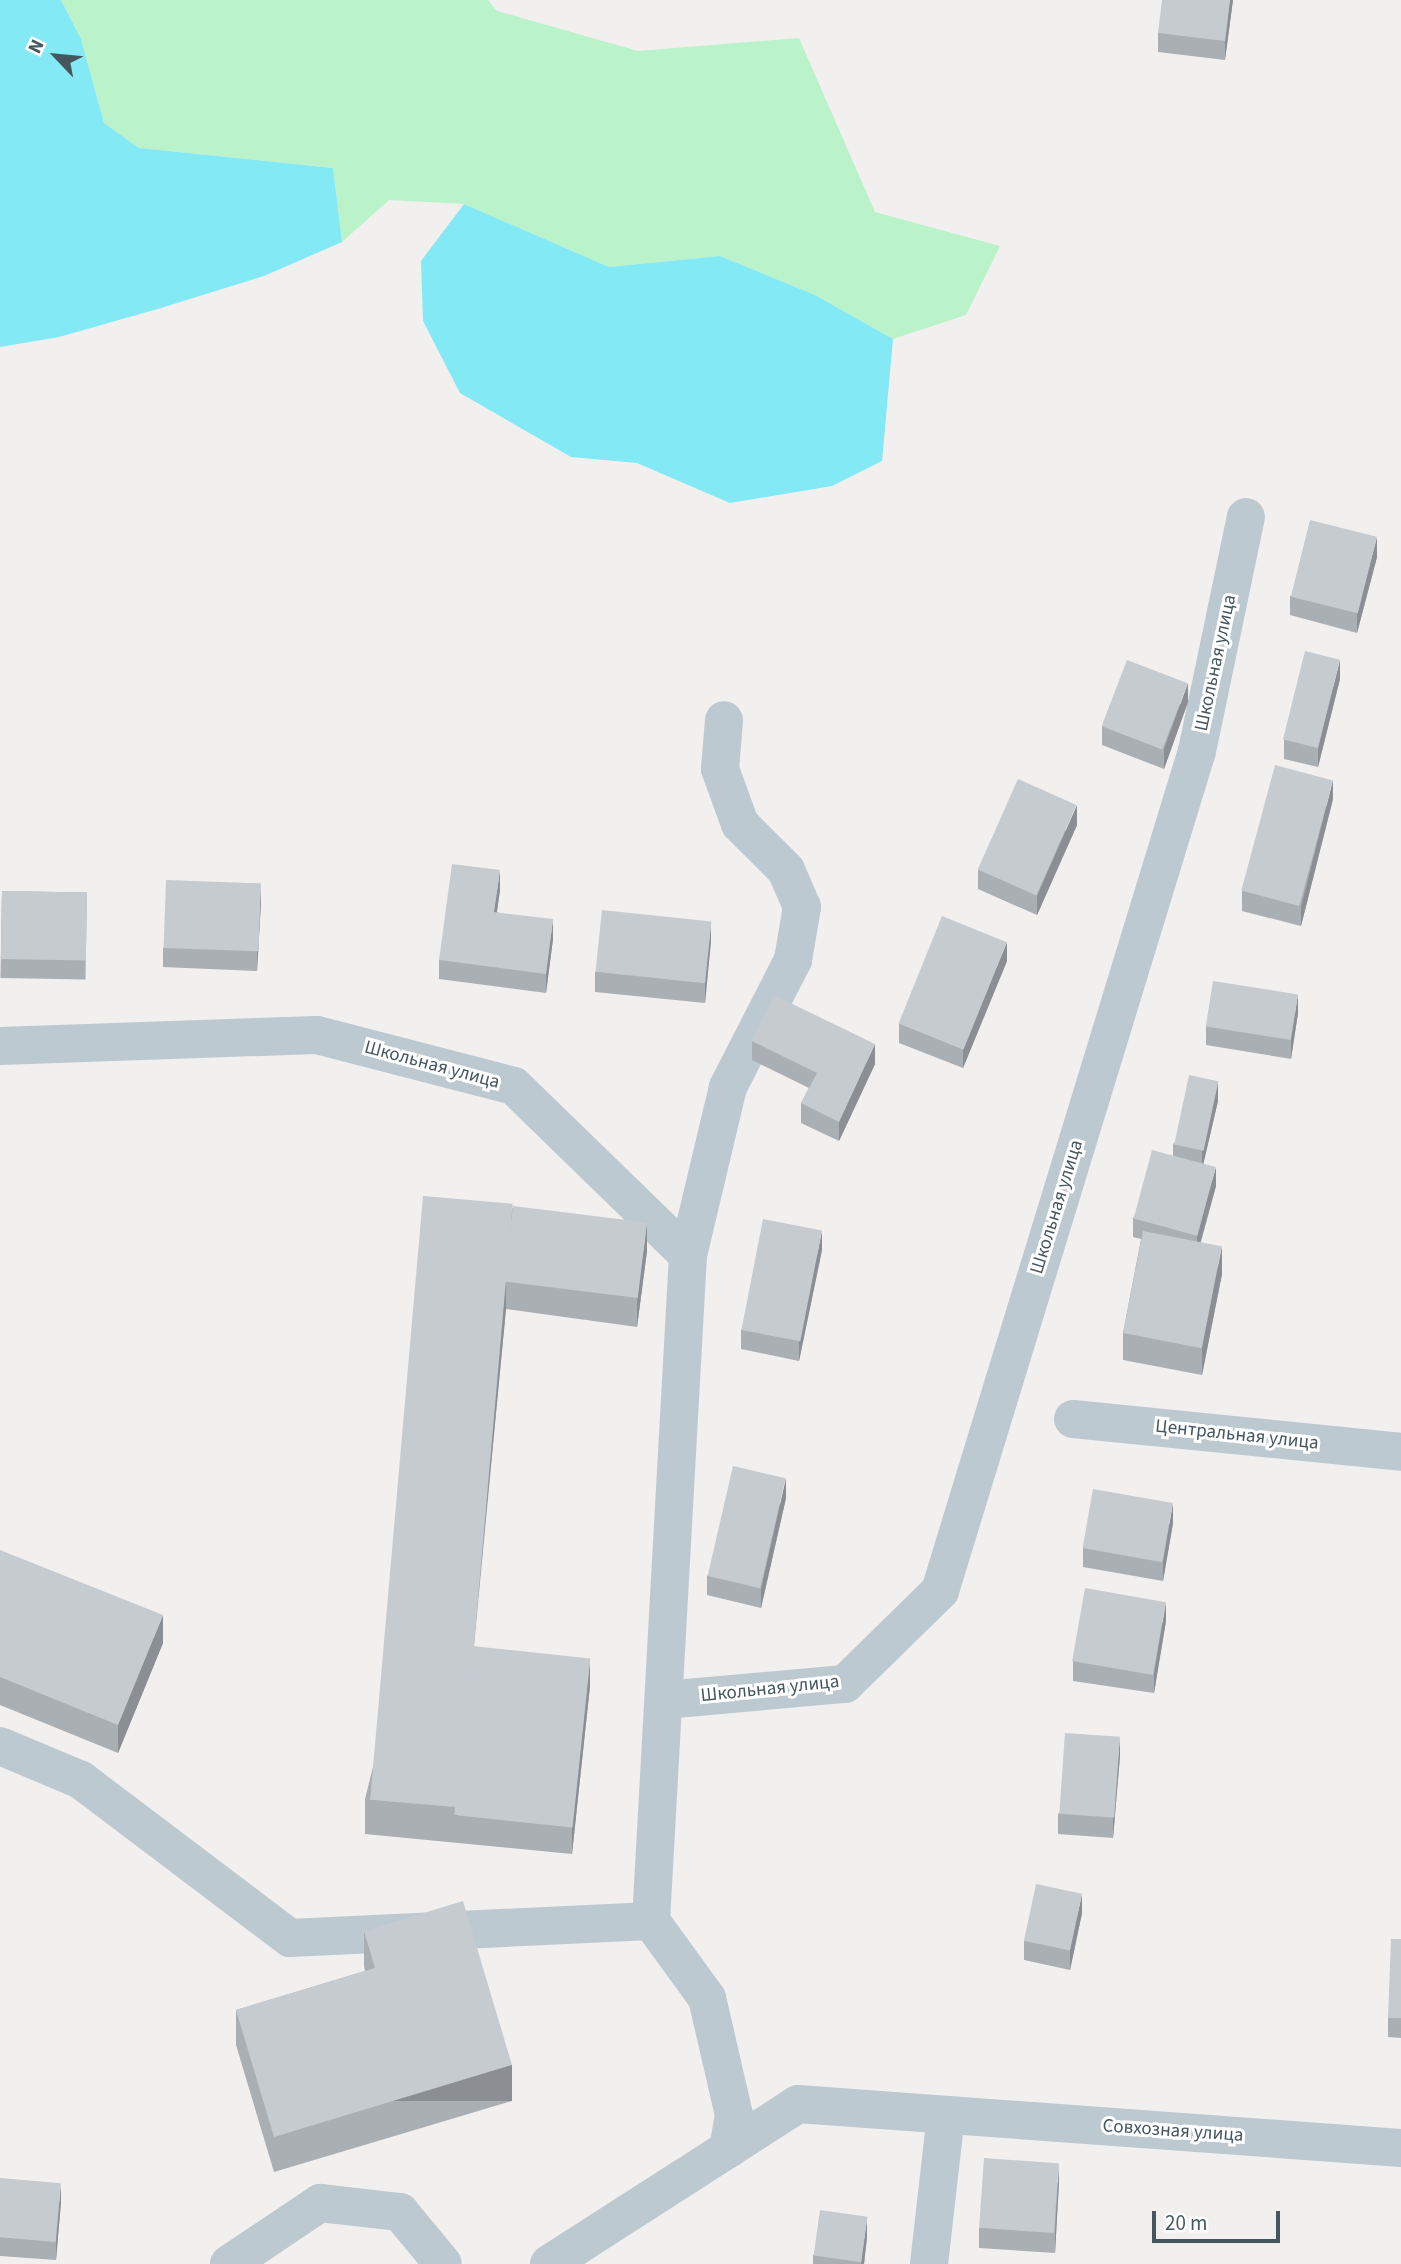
<!DOCTYPE html>
<meta charset="utf-8">
<style>
body{margin:0}
#map{position:relative;width:1401px;height:2264px;overflow:hidden;background:#f2efef;font-family:"Source Sans 3",sans-serif}
div>[style]{position:absolute}
[style*='--x']{left:calc(var(--x)*1px);top:calc(var(--y)*1px);width:calc(var(--w)*1px);rotate:calc(var(--a)*1deg)}
.green>*{inset:0;background:#baf3ca}
.water>*{inset:0;background:#83e9f4}
.minor>*{height:38px;margin:-19px;padding:0 19px;transform-origin:19px;border-radius:19px;background:#bcc9d0}
.wall>*{inset:0;background:#aaafb3;transform-origin:0 0}
.shaded-wall>*{inset:0;background:#8b8e92;transform-origin:0 0}
.building>*{inset:0;background:#c6cbd0;transform-origin:0 0}
span{translate:-50% -50%;white-space:nowrap;text-align:center;line-height:1.15;-webkit-text-stroke:6px #fff;paint-order:stroke}
.street-label{font-size:19px;color:#45565f}
.north{position:absolute;left:21px;top:21px;width:70px;height:70px;-webkit-text-stroke:5px #fff;paint-order:stroke;rotate:296deg;font-size:19px;font-weight:700;line-height:28px;text-align:center;color:#45565f}
.north::after{content:'';display:block;margin:auto;width:24px;height:32px;background:#45565f;clip-path:polygon(50% 0,100% 100%,50% 72%,0 100%)}
.scale{position:absolute;left:1152px;top:2211px;width:128px;height:32px;box-sizing:border-box;border:4px solid #45565f;border-top:0;padding-left:9px;font-size:21px;line-height:24px;white-space:nowrap;color:#45565f;-webkit-text-stroke:5px #fff;paint-order:stroke}
</style>
<div id="map">
<div class="green">
<i style="clip-path:polygon(61px 0,488px 0,497px 11px,638px 51px,799px 38px,875px 212px,1000px 246px,966px 315px,893px 339px,815px 295px,720px 256px,609px 267px,464px 204px,389px 200px,342px 242px,333px 168px,139px 148px,104px 123px,81px 39px)"></i>
</div>
<div class="water">
<i style="clip-path:polygon(0 0,61px 0,81px 39px,104px 123px,139px 148px,333px 168px,342px 242px,264px 276px,161px 308px,59px 337px,0 347px)"></i>
<i style="clip-path:polygon(464px 204px,609px 267px,720px 256px,815px 295px,893px 339px,882px 461px,832px 486px,730px 503px,637px 463px,571px 457px,460px 393px,423px 321px,421px 261px)"></i>
</div>
<div class="minor">
<i style="--x:0;--y:1046;--w:317;--a:-2"></i>
<i style="--x:317;--y:1035;--w:203;--a:14.5"></i>
<i style="--x:514;--y:1086;--w:243;--a:44.2"></i>
<i style="--x:688;--y:1255;--w:667;--a:93.18"></i>
<i style="--x:651;--y:1921;--w:95;--a:54"></i>
<i style="--x:707;--y:1998;--w:120;--a:77"></i>
<i style="--x:734;--y:2115;--w:35;--a:100"></i>
<i style="--x:688;--y:1255;--w:173;--a:-76.6"></i>
<i style="--x:728;--y:1087;--w:143;--a:-62.9"></i>
<i style="--x:793;--y:960;--w:54;--a:-80.4"></i>
<i style="--x:802;--y:907;--w:40;--a:-113.4"></i>
<i style="--x:786;--y:870;--w:65;--a:-135"></i>
<i style="--x:740;--y:824;--w:59;--a:-110"></i>
<i style="--x:720;--y:769;--w:49;--a:-85.3"></i>
<i style="--x:1073;--y:1419;--w:330;--a:5.7"></i>
<i style="--x:664;--y:1700;--w:182;--a:-5.1"></i>
<i style="--x:845;--y:1684;--w:133;--a:-44.4"></i>
<i style="--x:940;--y:1591;--w:878;--a:-72.99"></i>
<i style="--x:1197;--y:751;--w:239;--a:-78.2"></i>
<i style="--x:0;--y:1746;--w:88;--a:22.8"></i>
<i style="--x:81;--y:1780;--w:262;--a:37.1"></i>
<i style="--x:290;--y:1938;--w:361;--a:-2.7"></i>
<i style="--x:229;--y:2264;--w:110;--a:-33.8"></i>
<i style="--x:320;--y:2203;--w:81;--a:6.4"></i>
<i style="--x:400;--y:2212;--w:67;--a:50.4"></i>
<i style="--x:549;--y:2264;--w:296;--a:-32.7"></i>
<i style="--x:798;--y:2104;--w:605;--a:4.17"></i>
<i style="--x:929;--y:2264;--w:150;--a:-83.5"></i>
</div>
<div class="wall">
<i style="clip-path:polygon(1233px 0,1225px 60px,1158px 52px,1158px 33px)"></i>
<i style="clip-path:polygon(1377px 557px,1357px 633px,1290px 615px,1290px 596px)"></i>
<i style="clip-path:polygon(1340px 679px,1318px 767px,1284px 759px,1284px 740px)"></i>
<i style="clip-path:polygon(1188px 702px,1164px 769px,1102px 745px,1102px 726px)"></i>
<i style="clip-path:polygon(1333px 799px,1301px 926px,1242px 911px,1242px 891px)"></i>
<i style="clip-path:polygon(1077px 825px,1037px 915px,978px 889px,978px 870px)"></i>
<i style="clip-path:polygon(500px 890px,497px 912px,553px 939px,546px 993px,439px 979px,439px 960px)"></i>
<i style="left:2px;top:891px;width:85px;height:87px;rotate:1deg"></i>
<i style="clip-path:polygon(261px 902px,257px 971px,163px 967px,163px 948px)"></i>
<i style="clip-path:polygon(711px 941px,705px 1003px,595px 992px,595px 972px)"></i>
<i style="clip-path:polygon(1007px 961px,963px 1068px,899px 1043px,899px 1024px)"></i>
<i style="clip-path:polygon(1298px 1013px,1291px 1059px,1206px 1045px,1206px 1026px)"></i>
<i style="clip-path:polygon(752px 1041px,875px 1064px,839px 1141px,801px 1123px,801px 1103px,809px 1088px,752px 1060px)"></i>
<i style="clip-path:polygon(1218px 1101px,1203px 1164px,1216px 1186px,1201px 1242px,1222px 1274px,1202px 1375px,1123px 1360px,1123px 1333px,1141px 1239px,1133px 1237px,1133px 1218px,1173px 1156px,1173px 1144px)"></i>
<i style="clip-path:polygon(513px 1206px,647px 1251px,637px 1327px,506px 1309px,474px 1646px,590px 1686px,572px 1854px,365px 1834px,365px 1799px)"></i>
<i style="clip-path:polygon(822px 1250px,799px 1361px,741px 1349px,741px 1330px)"></i>
<i style="clip-path:polygon(786px 1498px,761px 1608px,707px 1595px,707px 1576px)"></i>
<i style="clip-path:polygon(1173px 1523px,1163px 1581px,1083px 1567px,1083px 1548px)"></i>
<i style="clip-path:polygon(0 1550px,163px 1643px,118px 1753px,0 1705px)"></i>
<i style="clip-path:polygon(1166px 1621px,1154px 1693px,1073px 1681px,1073px 1661px)"></i>
<i style="clip-path:polygon(1120px 1756px,1113px 1838px,1058px 1834px,1058px 1814px)"></i>
<i style="clip-path:polygon(1082px 1913px,1070px 1970px,1024px 1960px,1024px 1941px)"></i>
<i style="clip-path:polygon(364px 1931px,512px 2101px,274px 2172px,236px 2045px,236px 2010px,365px 1971px,364px 1966px)"></i>
<i style="clip-path:polygon(1401px 1939px,1401px 2038px,1388px 2037px,1388px 2018px)"></i>
<i style="clip-path:polygon(0 2178px,61px 2202px,56px 2260px,0 2256px)"></i>
<i style="clip-path:polygon(1059px 2182px,1055px 2253px,979px 2248px,979px 2228px)"></i>
<i style="clip-path:polygon(867px 2237px,864px 2264px,813px 2264px,813px 2255px)"></i>
</div>
<div class="shaded-wall">
<i style="clip-path:polygon(1230px 0,1233px 0,1225px 60px,1225px 41px)"></i>
<i style="clip-path:polygon(1377px 537px,1377px 557px,1357px 633px,1357px 613px)"></i>
<i style="clip-path:polygon(1340px 660px,1340px 679px,1318px 767px,1318px 748px)"></i>
<i style="clip-path:polygon(1188px 683px,1188px 702px,1164px 769px,1164px 749px)"></i>
<i style="clip-path:polygon(1333px 780px,1333px 799px,1301px 926px,1301px 907px)"></i>
<i style="clip-path:polygon(1077px 805px,1077px 825px,1037px 915px,1037px 896px)"></i>
<i style="clip-path:polygon(500px 870px,500px 890px,494px 931px,494px 912px)"></i>
<i style="clip-path:polygon(261px 883px,261px 902px,257px 971px,257px 952px)"></i>
<i style="clip-path:polygon(553px 919px,553px 939px,546px 993px,546px 974px)"></i>
<i style="clip-path:polygon(711px 922px,711px 941px,705px 1003px,705px 984px)"></i>
<i style="clip-path:polygon(1007px 942px,1007px 961px,963px 1068px,963px 1049px)"></i>
<i style="clip-path:polygon(1298px 994px,1298px 1013px,1291px 1059px,1291px 1039px)"></i>
<i style="clip-path:polygon(875px 1044px,875px 1064px,839px 1141px,839px 1122px)"></i>
<i style="clip-path:polygon(1218px 1081px,1218px 1101px,1202px 1170px,1202px 1151px)"></i>
<i style="clip-path:polygon(1216px 1167px,1216px 1186px,1197px 1254px,1197px 1235px)"></i>
<i style="clip-path:polygon(513px 1204px,506px 1282px,506px 1309px,457px 1816px,455px 1815px,455px 1843px,455px 1808px)"></i>
<i style="clip-path:polygon(647px 1223px,647px 1251px,637px 1327px,637px 1299px)"></i>
<i style="clip-path:polygon(822px 1231px,822px 1250px,799px 1361px,799px 1342px)"></i>
<i style="clip-path:polygon(1222px 1246px,1222px 1274px,1202px 1375px,1202px 1348px)"></i>
<i style="clip-path:polygon(786px 1478px,786px 1498px,761px 1608px,761px 1589px)"></i>
<i style="clip-path:polygon(1173px 1503px,1173px 1523px,1163px 1581px,1163px 1562px)"></i>
<i style="clip-path:polygon(1166px 1602px,1166px 1621px,1154px 1693px,1154px 1674px)"></i>
<i style="clip-path:polygon(163px 1615px,163px 1643px,118px 1753px,118px 1725px)"></i>
<i style="clip-path:polygon(590px 1658px,590px 1686px,572px 1854px,572px 1826px)"></i>
<i style="clip-path:polygon(1120px 1737px,1120px 1756px,1113px 1838px,1113px 1819px)"></i>
<i style="clip-path:polygon(1082px 1894px,1082px 1913px,1070px 1970px,1070px 1950px)"></i>
<i style="left:512px;top:2065px;width:36px;height:249px;rotate:90deg"></i>
<i style="clip-path:polygon(1059px 2163px,1059px 2182px,1055px 2253px,1055px 2234px)"></i>
<i style="clip-path:polygon(61px 2183px,61px 2202px,56px 2260px,56px 2241px)"></i>
<i style="clip-path:polygon(867px 2217px,867px 2237px,864px 2264px,861px 2264px)"></i>
</div>
<div class="building">
<i style="clip-path:polygon(1162px 0,1230px 0,1225px 41px,1158px 33px)"></i>
<i style="left:1310px;top:520px;width:69px;height:79px;rotate:14deg"></i>
<i style="left:1305px;top:651px;width:36px;height:91px;rotate:14deg"></i>
<i style="left:1127px;top:660px;width:65px;height:71px;rotate:21deg"></i>
<i style="left:1275px;top:765px;width:60px;height:130px;rotate:15deg"></i>
<i style="left:1018px;top:779px;width:64px;height:99px;rotate:24deg"></i>
<i style="clip-path:polygon(452px 864px,500px 870px,494px 912px,553px 919px,546px 974px,439px 960px)"></i>
<i style="left:166px;top:880px;width:95px;height:68px;rotate:2deg"></i>
<i style="left:2px;top:891px;width:85px;height:68px;rotate:1deg"></i>
<i style="left:602px;top:910px;width:110px;height:62px;rotate:6deg"></i>
<i style="left:942px;top:916px;width:70px;height:116px;rotate:22deg"></i>
<i style="left:1213px;top:981px;width:86px;height:46px;rotate:9deg"></i>
<i style="clip-path:polygon(774px 995px,875px 1044px,839px 1122px,801px 1103px,817px 1073px,752px 1041px)"></i>
<i style="left:1189px;top:1075px;width:30px;height:71px;rotate:12deg"></i>
<i style="left:1152px;top:1150px;width:66px;height:71px;rotate:15deg"></i>
<i style="left:423px;top:1196px;width:90px;height:606px;rotate:5deg"></i>
<i style="left:513px;top:1206px;width:135px;height:76px;rotate:7deg"></i>
<i style="left:763px;top:1219px;width:60px;height:113px;rotate:11deg"></i>
<i style="left:1143px;top:1231px;width:80px;height:104px;rotate:11deg"></i>
<i style="left:733px;top:1466px;width:54px;height:113px;rotate:13deg"></i>
<i style="left:1093px;top:1489px;width:81px;height:60px;rotate:10deg"></i>
<i style="clip-path:polygon(0 1550px,163px 1615px,118px 1725px,0 1677px)"></i>
<i style="left:1085px;top:1588px;width:82px;height:74px;rotate:10deg"></i>
<i style="left:472px;top:1646px;width:119px;height:170px;rotate:6deg"></i>
<i style="left:1065px;top:1733px;width:55px;height:81px;rotate:4deg"></i>
<i style="left:1036px;top:1884px;width:47px;height:58px;rotate:12deg"></i>
<i style="clip-path:polygon(463px 1901px,512px 2065px,274px 2137px,236px 2010px,375px 1968px,364px 1931px)"></i>
<i style="clip-path:polygon(1391px 1939px,1401px 1939px,1401px 2018px,1388px 2018px)"></i>
<i style="left:984px;top:2158px;width:75px;height:70px;rotate:4deg"></i>
<i style="left:0;top:2178px;width:61px;height:59px;rotate:5deg"></i>
<i style="left:820px;top:2210px;width:48px;height:46px;rotate:8deg"></i>
</div>
<div class="street-label">
<span style="left:1216px;top:663px;rotate:-78deg">Школьная улица</span>
<span style="left:432px;top:1065px;rotate:15deg">Школьная улица</span>
<span style="left:1057px;top:1207px;rotate:-73deg">Школьная улица</span>
<span style="left:1237px;top:1435px;rotate:6deg">Центральная улица</span>
<span style="left:770px;top:1689px;rotate:-6deg">Школьная улица</span>
<span style="left:1173px;top:2131px;rotate:4deg">Совхозная улица</span>
</div>
<div class="north">N</div>
<div class="scale">20 m</div>
</div>
